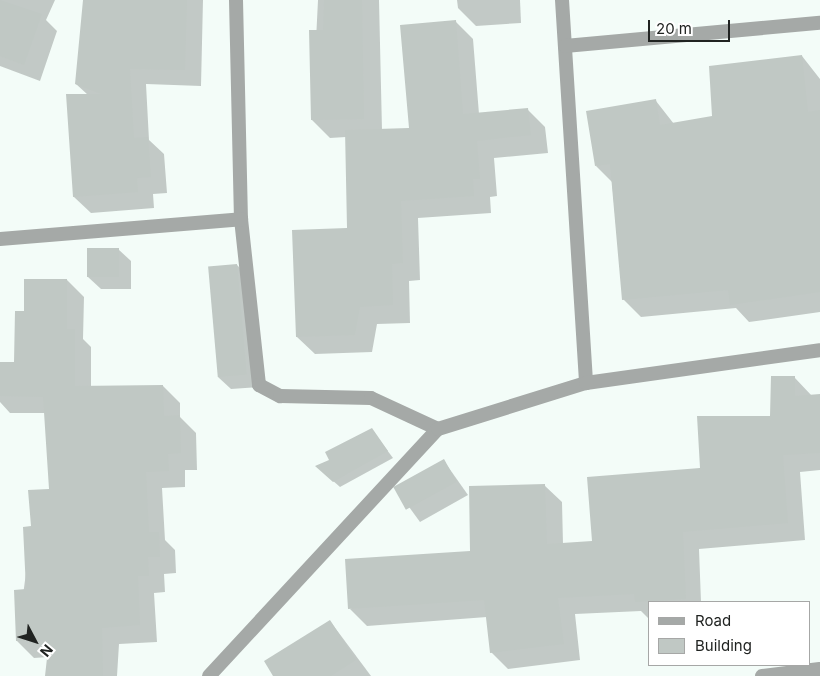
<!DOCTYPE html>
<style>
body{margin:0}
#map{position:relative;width:820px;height:676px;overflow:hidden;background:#f3fcf8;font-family:Inter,sans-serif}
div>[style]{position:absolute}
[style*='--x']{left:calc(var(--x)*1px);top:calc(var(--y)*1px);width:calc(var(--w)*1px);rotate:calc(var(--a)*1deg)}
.shadow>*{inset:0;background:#0003}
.building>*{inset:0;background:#c0c8c4;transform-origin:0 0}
.minor>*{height:14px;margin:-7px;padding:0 7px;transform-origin:7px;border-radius:7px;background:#a5a9a7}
span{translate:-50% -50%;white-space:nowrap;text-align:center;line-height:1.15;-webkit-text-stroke:4.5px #fff;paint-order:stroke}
.legend{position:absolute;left:648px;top:601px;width:162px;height:65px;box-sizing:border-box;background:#fff;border:1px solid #a6a7a6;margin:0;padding:6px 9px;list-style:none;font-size:15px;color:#202321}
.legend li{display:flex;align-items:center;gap:10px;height:25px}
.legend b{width:25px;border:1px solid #a6a7a6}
.north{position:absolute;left:10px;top:616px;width:50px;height:50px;-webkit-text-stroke:4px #fff;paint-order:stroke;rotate:130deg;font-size:14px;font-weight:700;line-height:20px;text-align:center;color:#202321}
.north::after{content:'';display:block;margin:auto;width:18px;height:22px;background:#202321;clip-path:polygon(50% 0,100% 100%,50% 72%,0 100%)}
.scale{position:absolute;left:648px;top:20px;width:82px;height:22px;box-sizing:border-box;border:2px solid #202321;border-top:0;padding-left:6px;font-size:15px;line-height:18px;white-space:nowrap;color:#202321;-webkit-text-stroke:4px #fff;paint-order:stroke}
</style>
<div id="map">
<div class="shadow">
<i style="clip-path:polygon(0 0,55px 0,46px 20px,57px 31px,40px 81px,0 66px)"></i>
<i style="clip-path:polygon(84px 0,203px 0,201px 86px,146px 84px,149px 140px,164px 154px,167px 193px,153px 194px,154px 208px,91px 213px,74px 197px,88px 95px,76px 84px)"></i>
<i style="clip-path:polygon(318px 0,379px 0,382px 130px,410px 129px,455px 21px,473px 39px,479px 114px,528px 110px,545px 127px,548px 153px,494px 158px,497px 196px,490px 197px,491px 213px,418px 218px,420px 280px,409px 281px,410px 323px,377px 324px,372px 352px,315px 354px,297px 337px,348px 229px,346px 137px,330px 138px,312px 120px)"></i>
<i style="clip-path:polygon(457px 0,520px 0,521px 23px,476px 26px,458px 8px)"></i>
<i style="clip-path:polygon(802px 56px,820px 79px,820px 312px,749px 322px,736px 308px,641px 317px,623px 299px,612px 182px,596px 166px,656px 101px,674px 124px,713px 117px)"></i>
<i style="clip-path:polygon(118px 249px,131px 261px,131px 289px,101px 289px,88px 277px)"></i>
<i style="clip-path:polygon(237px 265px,249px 277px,259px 387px,231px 389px,218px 377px)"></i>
<i style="clip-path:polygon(67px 280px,84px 297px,83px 339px,91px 347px,91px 387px,163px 386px,180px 403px,180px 417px,196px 433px,197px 470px,185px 470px,185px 487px,162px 488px,165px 540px,175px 550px,176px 573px,164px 574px,165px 592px,154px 593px,157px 642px,119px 644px,117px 676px,46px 676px,48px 657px,34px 658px,17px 641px,32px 527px,50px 490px,46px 413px,10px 413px,0 402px,0 363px,15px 363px,25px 312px)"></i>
<i style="clip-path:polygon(795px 378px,812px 396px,820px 395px,820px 470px,800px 472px,805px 540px,699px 549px,701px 602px,649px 602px,649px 619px,641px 611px,575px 614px,580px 660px,508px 669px,491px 652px,487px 617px,367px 626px,350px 609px,471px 552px,544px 485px,562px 502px,563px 544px,593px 543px,772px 417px)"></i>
<i style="clip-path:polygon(372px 430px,393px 458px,340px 487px,323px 472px,331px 461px)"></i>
<i style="clip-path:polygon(444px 461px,468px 495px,420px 522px,396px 489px)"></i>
<i style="clip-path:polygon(330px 621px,371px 676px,274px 676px)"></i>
</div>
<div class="building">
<i style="clip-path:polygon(0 0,42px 14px,24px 65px,0 56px)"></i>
<i style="clip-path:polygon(83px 0,187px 0,185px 70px,130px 69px,134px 138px,148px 137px,151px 177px,137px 178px,138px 192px,73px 197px,66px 94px,101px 94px,75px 84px)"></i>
<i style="clip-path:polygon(324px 0,362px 0,364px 119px,311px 120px,309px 30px,323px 30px)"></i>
<i style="clip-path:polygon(456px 20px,463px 114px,528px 108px,531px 135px,477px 141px,480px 179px,473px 179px,474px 196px,401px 201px,403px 263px,392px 264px,393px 305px,360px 307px,355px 335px,296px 337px,292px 230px,347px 228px,345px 130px,409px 128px,400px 25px)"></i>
<i style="clip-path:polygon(802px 55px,808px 112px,820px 110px,820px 292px,730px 305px,728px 290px,622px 300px,610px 164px,595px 166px,586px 111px,656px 99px,660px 125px,712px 116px,709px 66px)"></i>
<i style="left:119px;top:248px;width:29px;height:32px;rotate:90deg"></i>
<i style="left:237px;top:264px;width:111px;height:29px;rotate:85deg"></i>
<i style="clip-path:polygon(24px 279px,67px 279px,67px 329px,75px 329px,75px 386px,163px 385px,164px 416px,180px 415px,181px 453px,168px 454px,169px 471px,146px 472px,149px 532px,159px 532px,160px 557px,148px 557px,149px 576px,138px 576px,140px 625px,102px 628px,103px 676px,45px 676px,49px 640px,16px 641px,14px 590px,26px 589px,23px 527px,31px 526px,28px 490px,49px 489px,43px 397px,0 396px,0 362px,14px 362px,15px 311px,24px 311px)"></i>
<i style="clip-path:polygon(771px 376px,795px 376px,795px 396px,820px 394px,820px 453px,783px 455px,788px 523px,683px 532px,686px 599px,635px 602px,634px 594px,558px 598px,564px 644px,490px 653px,484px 600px,348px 609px,345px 559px,470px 551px,469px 486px,545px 484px,547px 544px,592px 541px,587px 477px,700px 468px,697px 416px,770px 416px)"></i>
<i style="clip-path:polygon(372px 428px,388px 451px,333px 482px,315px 466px,329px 460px,325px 452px)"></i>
<i style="left:444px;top:459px;width:26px;height:58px;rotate:61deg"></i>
<i style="clip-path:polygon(330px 620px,356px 660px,331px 676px,273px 676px,264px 661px)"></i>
</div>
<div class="minor">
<i style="--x:236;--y:0;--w:219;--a:88.7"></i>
<i style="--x:241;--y:219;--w:167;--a:83.8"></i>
<i style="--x:259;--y:385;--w:24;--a:28"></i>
<i style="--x:280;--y:396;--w:91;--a:1.3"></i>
<i style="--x:371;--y:398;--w:74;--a:24.8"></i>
<i style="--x:562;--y:0;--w:384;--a:86.4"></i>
<i style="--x:565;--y:46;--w:256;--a:-5.2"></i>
<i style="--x:0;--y:239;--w:242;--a:-4.7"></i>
<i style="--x:209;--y:676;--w:337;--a:-47.2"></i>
<i style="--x:438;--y:429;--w:155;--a:-17.3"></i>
<i style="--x:586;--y:383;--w:236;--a:-8"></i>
<i style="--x:762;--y:676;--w:58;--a:-6.9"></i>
</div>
<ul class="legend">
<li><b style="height:6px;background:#a5a9a7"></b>Road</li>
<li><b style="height:14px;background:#c0c8c4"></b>Building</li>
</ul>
<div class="north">N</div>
<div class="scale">20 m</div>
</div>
